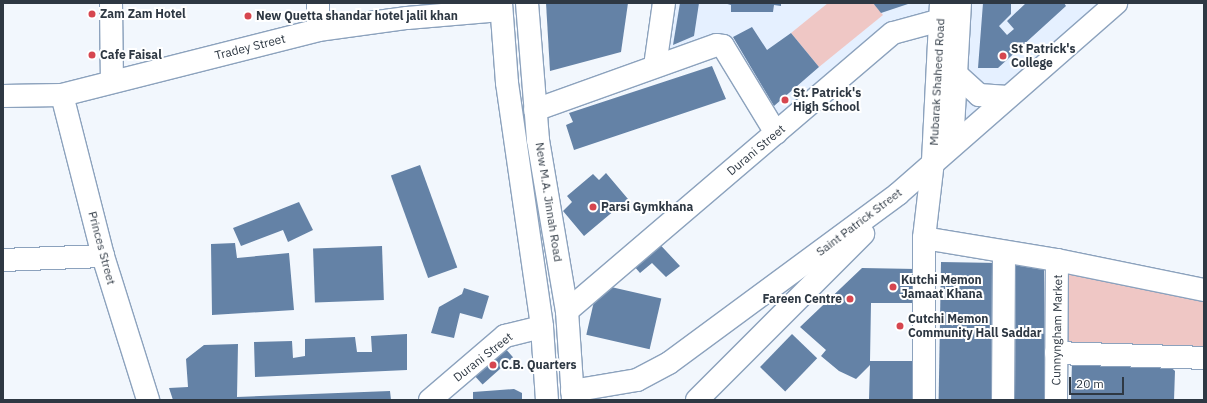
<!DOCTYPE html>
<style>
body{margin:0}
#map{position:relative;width:1207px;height:403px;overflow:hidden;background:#f2f7fd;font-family:"IBM Plex Sans",sans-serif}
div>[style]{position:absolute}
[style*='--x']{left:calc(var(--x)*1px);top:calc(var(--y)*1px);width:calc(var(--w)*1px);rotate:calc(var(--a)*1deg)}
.built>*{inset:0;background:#e5f0ff}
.green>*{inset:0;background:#efc7c5}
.building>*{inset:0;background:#6482a6;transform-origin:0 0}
.roads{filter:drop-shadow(1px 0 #8ca2bd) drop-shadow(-1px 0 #8ca2bd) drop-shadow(0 1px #8ca2bd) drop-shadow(0 -1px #8ca2bd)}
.minor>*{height:22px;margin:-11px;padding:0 11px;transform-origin:11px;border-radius:11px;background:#fff}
.major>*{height:22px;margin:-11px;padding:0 11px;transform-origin:11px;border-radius:11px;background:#fff}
.dots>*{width:11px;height:11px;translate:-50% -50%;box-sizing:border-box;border:2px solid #fff;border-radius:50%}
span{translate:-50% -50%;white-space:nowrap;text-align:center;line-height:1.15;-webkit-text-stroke:4px #fff;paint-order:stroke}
.poi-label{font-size:12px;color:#2e3843;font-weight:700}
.left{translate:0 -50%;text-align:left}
.right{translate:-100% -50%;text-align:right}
.street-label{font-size:12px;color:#2e3843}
.frame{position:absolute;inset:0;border:4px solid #2e3843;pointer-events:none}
.scale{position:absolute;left:1069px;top:377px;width:55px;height:18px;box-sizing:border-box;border:2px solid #2e3843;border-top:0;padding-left:5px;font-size:12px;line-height:14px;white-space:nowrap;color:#2e3843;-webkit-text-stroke:3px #fff;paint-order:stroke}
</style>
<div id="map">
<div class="built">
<i style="clip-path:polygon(664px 3px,941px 3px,939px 18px,893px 33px,776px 133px,723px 46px,655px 66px)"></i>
<i style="clip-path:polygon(960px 3px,1116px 3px,933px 161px)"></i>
</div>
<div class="green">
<i style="clip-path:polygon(828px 3px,873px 3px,883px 15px,819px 67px,791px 33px)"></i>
<i style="clip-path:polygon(1057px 260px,1204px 290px,1204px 358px,1056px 353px)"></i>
</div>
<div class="building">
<i style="clip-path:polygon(546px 3px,628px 3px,621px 52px,550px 71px)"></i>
<i style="clip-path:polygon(680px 3px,699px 3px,694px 36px,673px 45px)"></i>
<i style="clip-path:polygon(724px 3px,781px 3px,781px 6px,774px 5px,773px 12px,731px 12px,731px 5px)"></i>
<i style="clip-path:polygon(873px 3px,911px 3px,881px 13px)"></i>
<i style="clip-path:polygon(983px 3px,1011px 3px,1011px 14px,999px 26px,1007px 35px,1014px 29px,1007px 21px,1026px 3px,1064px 3px,1066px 6px,998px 68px,978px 68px)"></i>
<i style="clip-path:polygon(752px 27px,767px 50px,791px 33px,819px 67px,774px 106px,733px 37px)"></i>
<i style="clip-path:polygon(712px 66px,726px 99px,574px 150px,566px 125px,573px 122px,569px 113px)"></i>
<i style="left:420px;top:165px;width:109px;height:31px;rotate:70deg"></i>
<i style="clip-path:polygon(606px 173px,628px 199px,584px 236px,563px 211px,572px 202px,567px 196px,593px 174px,599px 180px)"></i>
<i style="clip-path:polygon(299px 202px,313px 230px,288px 242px,283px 230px,241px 246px,233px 228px)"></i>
<i style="clip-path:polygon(653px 237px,680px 266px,666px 277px,652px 263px,640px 273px,628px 259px)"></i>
<i style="clip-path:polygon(235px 243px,237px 258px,289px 253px,294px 310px,212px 315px,211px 244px)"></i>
<i style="left:382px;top:246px;width:54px;height:69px;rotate:88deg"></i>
<i style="left:999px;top:263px;width:137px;height:58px;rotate:91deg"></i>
<i style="left:1013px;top:264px;width:31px;height:136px"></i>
<i style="clip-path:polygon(862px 268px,916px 269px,916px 303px,871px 303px,870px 361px,915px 361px,915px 400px,869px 400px,870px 365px,856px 379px,839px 371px,821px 356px,826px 350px,800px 327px)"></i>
<i style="left:598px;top:284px;width:65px;height:52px;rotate:13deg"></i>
<i style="clip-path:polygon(464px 288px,489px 296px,482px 319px,460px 313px,454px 338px,431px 333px,439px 307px,462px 294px)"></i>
<i style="clip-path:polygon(407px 334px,407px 370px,255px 377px,254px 342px,292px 341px,293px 358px,305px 356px,305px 339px,355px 337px,357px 352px,372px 352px,371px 336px)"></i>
<i style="left:792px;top:334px;width:35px;height:46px;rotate:44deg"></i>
<i style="clip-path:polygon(238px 344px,237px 397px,390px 391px,391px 400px,173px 400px,169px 388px,188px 387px,186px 359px,204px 345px)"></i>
<i style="left:503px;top:346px;width:15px;height:41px;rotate:48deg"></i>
<i style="clip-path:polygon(1072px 361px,1167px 364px,1175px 371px,1174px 400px,1071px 400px)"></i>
<i style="clip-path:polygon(514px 389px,522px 393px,522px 400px,473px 400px,473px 392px)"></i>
</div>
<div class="roads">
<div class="minor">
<i style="--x:111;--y:3;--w:78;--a:89.3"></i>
<i style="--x:318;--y:30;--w:27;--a:-90"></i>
<i style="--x:655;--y:66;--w:64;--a:-81.9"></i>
<i style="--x:957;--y:75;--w:30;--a:42"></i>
<i style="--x:979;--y:95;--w:29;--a:4"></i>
<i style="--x:62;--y:95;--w:166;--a:75.7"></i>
<i style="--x:103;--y:256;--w:151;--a:72.6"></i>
<i style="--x:3;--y:96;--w:59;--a:-1"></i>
<i style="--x:62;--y:95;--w:264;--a:-14.2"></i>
<i style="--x:318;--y:30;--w:90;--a:-7.7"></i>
<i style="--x:407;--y:18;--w:94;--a:-4.9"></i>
<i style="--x:535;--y:110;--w:193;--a:-19.7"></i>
<i style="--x:717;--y:45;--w:6;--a:9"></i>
<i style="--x:723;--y:46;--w:102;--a:58.7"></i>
<i style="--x:952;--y:146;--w:143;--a:-86.8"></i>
<i style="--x:924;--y:238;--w:135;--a:9.4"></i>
<i style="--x:1057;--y:260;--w:150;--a:11.5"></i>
<i style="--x:3;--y:260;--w:100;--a:-2.3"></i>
<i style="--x:567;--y:311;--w:428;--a:-40.5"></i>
<i style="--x:893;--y:33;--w:68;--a:-15.3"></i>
<i style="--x:1056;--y:353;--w:148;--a:1.9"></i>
<i style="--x:572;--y:391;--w:66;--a:-9.6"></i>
<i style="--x:637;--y:380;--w:36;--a:-28"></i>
<i style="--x:669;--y:363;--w:285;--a:-36.4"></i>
<i style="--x:898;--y:194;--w:290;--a:-41.2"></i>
<i style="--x:430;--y:400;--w:99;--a:-40.5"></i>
<i style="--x:505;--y:336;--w:38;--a:-14"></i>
<i style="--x:697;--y:400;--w:235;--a:-45"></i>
<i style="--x:924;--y:400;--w:162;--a:-90"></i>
<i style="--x:924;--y:238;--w:78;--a:-83.3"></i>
<i style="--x:933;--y:161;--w:157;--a:-87.1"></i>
<i style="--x:1003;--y:400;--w:147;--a:-89.6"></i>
<i style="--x:1056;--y:400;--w:140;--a:-89.6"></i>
</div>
<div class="major">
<i style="--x:501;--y:3;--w:80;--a:85.7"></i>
<i style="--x:507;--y:83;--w:246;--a:81.8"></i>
<i style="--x:542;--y:327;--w:73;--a:86.1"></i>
<i style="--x:527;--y:3;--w:137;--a:85.4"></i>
<i style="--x:538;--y:140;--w:173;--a:80.4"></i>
<i style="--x:567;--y:311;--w:89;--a:86.1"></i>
</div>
</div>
<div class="dots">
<i style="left:92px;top:14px;background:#d6464f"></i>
<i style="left:248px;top:16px;background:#d6464f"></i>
<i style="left:92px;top:55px;background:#d6464f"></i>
<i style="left:1003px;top:56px;background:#d6464f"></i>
<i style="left:785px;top:100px;background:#d6464f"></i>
<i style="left:593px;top:207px;background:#d6464f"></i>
<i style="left:893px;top:287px;background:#d6464f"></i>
<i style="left:850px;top:299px;background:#d6464f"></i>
<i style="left:900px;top:326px;background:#d6464f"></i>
<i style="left:493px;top:365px;background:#d6464f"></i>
</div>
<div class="poi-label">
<span class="left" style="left:100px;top:14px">Zam Zam Hotel</span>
<span class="left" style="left:256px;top:16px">New Quetta shandar hotel jalil khan</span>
<span class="left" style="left:1011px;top:56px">St Patrick's<br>College</span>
<span class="left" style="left:100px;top:55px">Cafe Faisal</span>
<span class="left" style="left:793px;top:100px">St. Patrick's<br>High School</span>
<span class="left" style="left:601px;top:207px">Parsi Gymkhana</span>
<span class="left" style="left:901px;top:287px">Kutchi Memon<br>Jamaat Khana</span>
<span class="right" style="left:842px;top:299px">Fareen Centre</span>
<span class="left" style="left:908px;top:326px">Cutchi Memon<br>Community Hall Saddar</span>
<span class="left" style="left:501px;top:365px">C.B. Quarters</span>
</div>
<div class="street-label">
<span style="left:250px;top:47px;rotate:-14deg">Tradey Street</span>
<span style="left:937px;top:82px;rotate:-87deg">Mubarak Shaheed Road</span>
<span style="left:756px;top:150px;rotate:-40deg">Durani Street</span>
<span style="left:549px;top:202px;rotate:81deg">New M.A. Jinnah Road</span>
<span style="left:859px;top:222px;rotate:-37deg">Saint Patrick Street</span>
<span style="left:102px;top:248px;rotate:75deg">Princes Street</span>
<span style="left:1057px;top:330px;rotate:-89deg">Cunnyngham Market</span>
<span style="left:483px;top:357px;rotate:-38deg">Durani Street</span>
</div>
<div class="frame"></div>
<div class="scale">20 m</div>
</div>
